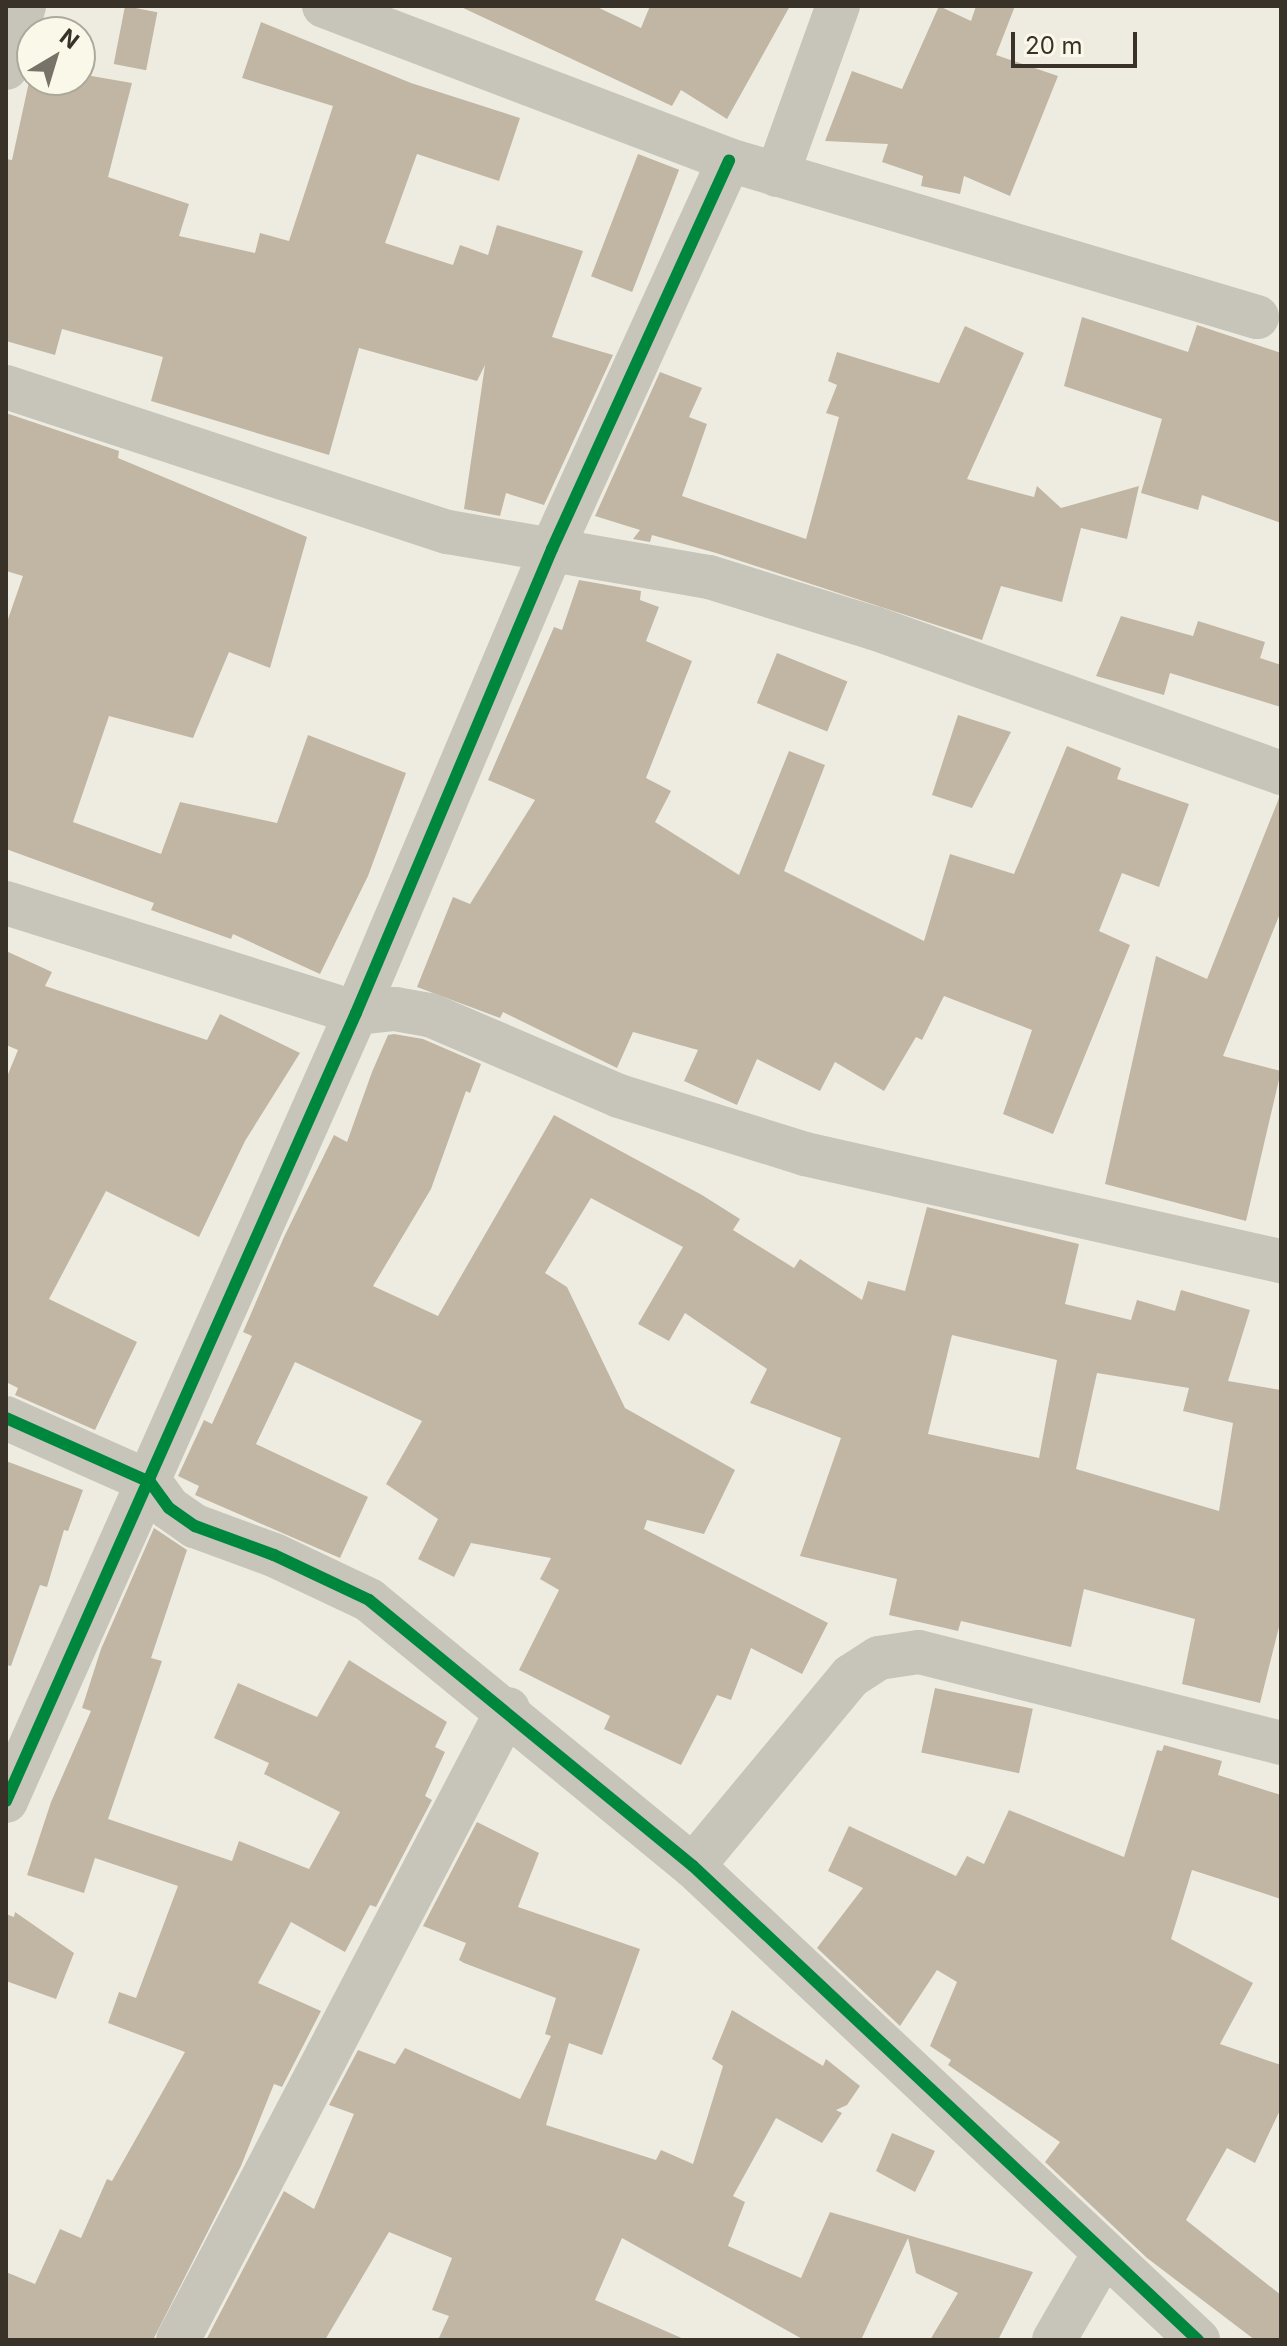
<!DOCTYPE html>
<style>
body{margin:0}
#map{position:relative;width:1287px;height:2346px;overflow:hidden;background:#eeece1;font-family:Inter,sans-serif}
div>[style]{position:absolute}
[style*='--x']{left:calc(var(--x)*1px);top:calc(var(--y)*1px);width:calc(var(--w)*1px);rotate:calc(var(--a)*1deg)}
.building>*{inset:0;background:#c1b6a3;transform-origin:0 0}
.minor>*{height:44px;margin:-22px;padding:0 22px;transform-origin:22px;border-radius:22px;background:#c7c4ba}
.cycleway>*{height:12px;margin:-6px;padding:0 6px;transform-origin:6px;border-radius:6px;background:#00873e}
span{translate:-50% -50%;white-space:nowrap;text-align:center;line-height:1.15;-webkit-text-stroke:6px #faf8e9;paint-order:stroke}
.frame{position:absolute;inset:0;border:8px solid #383228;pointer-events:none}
.north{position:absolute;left:16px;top:16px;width:80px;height:80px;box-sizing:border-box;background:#faf8e9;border:2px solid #aca99c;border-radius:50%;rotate:38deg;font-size:22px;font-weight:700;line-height:32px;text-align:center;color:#383228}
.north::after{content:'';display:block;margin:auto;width:28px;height:36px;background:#787369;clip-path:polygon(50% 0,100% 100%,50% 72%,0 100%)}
.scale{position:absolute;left:1011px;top:32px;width:126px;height:36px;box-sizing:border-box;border:4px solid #383228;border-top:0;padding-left:10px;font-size:24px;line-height:28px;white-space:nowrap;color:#383228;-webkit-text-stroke:6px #faf8e9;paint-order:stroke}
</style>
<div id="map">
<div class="building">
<i style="left:125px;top:6px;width:33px;height:59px;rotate:11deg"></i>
<i style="clip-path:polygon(459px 6px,595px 6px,641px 28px,650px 6px,790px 6px,727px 119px,681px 90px,672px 106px)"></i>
<i style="clip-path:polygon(939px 6px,971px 21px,976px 6px,1015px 6px,996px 55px,1058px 76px,1010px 196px,964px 176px,960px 194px,921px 186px,923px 176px,882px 162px,888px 144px,825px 141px,852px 71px,902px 89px)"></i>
<i style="clip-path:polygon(261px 22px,411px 83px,520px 118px,499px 181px,417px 154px,385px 243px,453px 265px,460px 245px,488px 255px,497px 225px,583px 251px,552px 337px,613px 355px,544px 505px,506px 493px,500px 516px,464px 509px,485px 365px,477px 381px,359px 348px,329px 455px,151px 401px,163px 357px,62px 329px,55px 355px,6px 341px,6px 159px,12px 160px,32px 68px,32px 80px,80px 80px,80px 74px,132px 83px,108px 177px,189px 204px,179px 236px,255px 253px,260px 233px,289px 241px,333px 106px,242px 78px)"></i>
<i style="left:638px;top:154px;width:44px;height:131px;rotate:21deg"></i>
<i style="clip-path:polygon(1082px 317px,1188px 352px,1197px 325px,1281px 353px,1281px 523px,1202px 495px,1198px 510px,1141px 493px,1162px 419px,1064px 386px)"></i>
<i style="clip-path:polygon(965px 326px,1024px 353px,967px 479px,1034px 497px,1037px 486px,1061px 508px,1139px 486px,1127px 539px,1081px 528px,1062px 602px,1001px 586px,982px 640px,716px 553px,652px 535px,650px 542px,633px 539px,640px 530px,595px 516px,660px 372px,702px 388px,689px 417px,707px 424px,682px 496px,806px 539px,839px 417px,826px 413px,837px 385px,828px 381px,837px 352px,939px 383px)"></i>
<i style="clip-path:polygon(6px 413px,119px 451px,118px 458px,307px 537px,270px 668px,229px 652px,193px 738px,109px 716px,73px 822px,161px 854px,180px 802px,277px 823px,308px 735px,406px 773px,368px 876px,320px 974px,233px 934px,231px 939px,151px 910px,154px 903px,6px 849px,6px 625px,23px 576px,6px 571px)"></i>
<i style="clip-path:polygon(579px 580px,641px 591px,640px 600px,659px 607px,646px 641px,692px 661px,646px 778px,671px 791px,655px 822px,739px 875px,789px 751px,825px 765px,784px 871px,924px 941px,950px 854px,1014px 874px,1067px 746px,1121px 768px,1117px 779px,1189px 804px,1159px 887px,1122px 873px,1099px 931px,1130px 945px,1053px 1134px,1003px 1114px,1032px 1030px,944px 996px,922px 1040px,916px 1037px,884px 1091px,835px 1062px,820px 1091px,757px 1059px,737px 1105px,684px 1081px,698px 1050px,633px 1032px,617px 1068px,503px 1012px,500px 1018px,417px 987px,453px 897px,470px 904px,535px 800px,488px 780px,554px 627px,562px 630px)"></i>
<i style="clip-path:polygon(1121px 616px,1193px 636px,1198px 621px,1265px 642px,1260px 658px,1281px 665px,1281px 707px,1170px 673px,1164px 695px,1096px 676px)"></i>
<i style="left:777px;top:653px;width:76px;height:54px;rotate:22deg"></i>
<i style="clip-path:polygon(958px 715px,1011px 732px,972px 808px,932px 795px)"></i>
<i style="clip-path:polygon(1279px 798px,1281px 911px,1223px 1056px,1281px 1071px,1246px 1221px,1105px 1184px,1156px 956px,1207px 979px)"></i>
<i style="clip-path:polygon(6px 951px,52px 972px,45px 986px,207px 1040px,220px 1014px,300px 1053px,245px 1141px,199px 1237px,106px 1191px,49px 1299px,137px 1342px,95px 1430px,15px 1395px,18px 1388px,6px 1382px,6px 1079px,18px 1050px,6px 1045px)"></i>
<i style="clip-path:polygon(evenodd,394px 1034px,423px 1039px,481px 1064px,470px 1093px,466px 1091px,431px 1189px,373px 1286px,438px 1316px,554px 1115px,702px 1195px,740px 1219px,733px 1230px,794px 1268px,800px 1259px,862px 1300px,868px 1281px,905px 1291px,927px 1207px,1079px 1244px,1065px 1304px,1131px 1320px,1137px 1300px,1175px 1311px,1181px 1290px,1250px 1310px,1228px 1381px,1281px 1390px,1281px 1619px,1260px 1703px,1182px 1684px,1195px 1619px,1084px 1589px,1071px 1647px,961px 1621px,958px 1631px,889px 1615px,897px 1579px,800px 1556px,841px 1438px,750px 1403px,767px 1369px,685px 1313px,669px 1341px,638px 1324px,683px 1247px,591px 1198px,545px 1273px,567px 1287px,625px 1408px,735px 1470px,704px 1534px,647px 1520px,644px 1529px,828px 1623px,802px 1674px,751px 1648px,731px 1700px,717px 1695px,681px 1765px,604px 1729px,610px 1716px,519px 1670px,559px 1590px,540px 1579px,551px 1558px,471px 1543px,454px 1577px,418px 1559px,438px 1519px,386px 1484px,422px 1421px,295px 1362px,256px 1444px,368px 1497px,340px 1558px,195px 1495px,199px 1486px,178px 1476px,204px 1420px,212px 1424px,252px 1336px,243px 1332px,284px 1237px,334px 1135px,347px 1142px,372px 1072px,388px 1035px,394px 1034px,952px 1335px,1057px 1360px,1039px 1458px,928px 1434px,952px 1335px,394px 1034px,1097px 1373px,1189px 1388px,1183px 1411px,1233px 1423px,1219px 1511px,1076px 1469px,1097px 1373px)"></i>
<i style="clip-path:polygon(6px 1461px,83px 1490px,68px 1531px,64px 1530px,47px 1587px,40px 1585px,11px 1666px,6px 1665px)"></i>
<i style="clip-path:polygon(154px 1528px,187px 1550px,151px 1658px,162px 1661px,108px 1819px,232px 1861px,239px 1841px,309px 1869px,340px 1812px,264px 1774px,269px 1763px,214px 1738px,238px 1683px,317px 1717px,349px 1660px,447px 1722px,435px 1747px,445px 1752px,425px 1796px,432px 1800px,376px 1907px,370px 1905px,345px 1952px,291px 1922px,258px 1983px,321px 2011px,282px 2087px,274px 2084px,241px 2166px,153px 2340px,6px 2340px,6px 2272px,35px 2284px,60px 2229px,81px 2238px,107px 2179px,112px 2181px,185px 2052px,108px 2023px,119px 1992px,136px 1998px,178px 1886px,95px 1858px,84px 1893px,27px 1875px,51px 1802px,91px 1711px,82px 1708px,101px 1649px)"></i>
<i style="left:935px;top:1688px;width:100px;height:66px;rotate:12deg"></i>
<i style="clip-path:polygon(1164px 1745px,1222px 1761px,1218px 1775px,1281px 1795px,1281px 1899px,1192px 1870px,1171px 1939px,1253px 1983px,1220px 2044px,1281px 2065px,1281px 2108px,1255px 2163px,1227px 2148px,1186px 2220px,1281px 2295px,1281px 2340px,1255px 2340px,1147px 2258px,1045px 2162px,1060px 2142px,948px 2065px,951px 2060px,930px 2046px,957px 1982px,937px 1970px,900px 2026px,817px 1948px,863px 1888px,828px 1871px,849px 1826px,956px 1876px,967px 1856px,984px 1864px,1009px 1810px,1124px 1857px,1157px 1750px,1162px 1751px)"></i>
<i style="clip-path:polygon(477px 1822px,539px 1853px,518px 1907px,640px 1949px,602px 2055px,569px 2043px,546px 2125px,656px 2160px,661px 2150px,693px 2164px,723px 2066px,712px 2059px,732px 2010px,823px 2066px,826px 2059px,860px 2086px,847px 2105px,836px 2110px,842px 2113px,822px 2143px,776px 2118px,733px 2196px,745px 2202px,728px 2246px,801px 2278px,830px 2212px,1033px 2272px,998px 2340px,930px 2340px,958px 2293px,916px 2273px,908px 2238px,861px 2340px,804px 2340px,622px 2238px,595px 2300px,686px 2340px,438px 2340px,449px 2316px,432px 2310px,452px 2258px,389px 2232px,325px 2340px,206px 2340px,284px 2191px,314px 2209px,354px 2114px,329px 2105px,358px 2050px,395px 2064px,405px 2048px,520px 2099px,551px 2036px,545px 2034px,556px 1998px,464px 1963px,459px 1960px,466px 1943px,423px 1926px)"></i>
<i style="clip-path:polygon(15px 1912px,74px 1953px,56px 1999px,6px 1981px,6px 1914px,14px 1917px)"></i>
<i style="clip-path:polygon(892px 2133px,935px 2151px,915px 2192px,876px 2171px)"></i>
</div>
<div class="minor">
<i style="--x:324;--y:6;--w:433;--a:20.8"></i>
<i style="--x:729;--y:160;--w:551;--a:16.56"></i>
<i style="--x:6;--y:68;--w:65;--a:-73.8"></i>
<i style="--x:777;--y:175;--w:180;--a:-70.2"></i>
<i style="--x:6;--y:387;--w:465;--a:18.2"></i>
<i style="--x:448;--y:532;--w:265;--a:9.8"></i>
<i style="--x:709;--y:577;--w:173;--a:17.2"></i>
<i style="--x:874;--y:628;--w:432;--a:19.6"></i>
<i style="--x:6;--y:903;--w:367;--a:17.4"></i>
<i style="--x:356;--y:1013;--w:39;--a:-6"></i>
<i style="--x:395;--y:1009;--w:36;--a:10"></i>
<i style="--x:430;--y:1015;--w:206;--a:23.2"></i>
<i style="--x:619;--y:1096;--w:195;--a:17.3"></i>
<i style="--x:805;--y:1154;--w:488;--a:12.7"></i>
<i style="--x:6;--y:1418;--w:158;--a:24"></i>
<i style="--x:150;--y:1482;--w:32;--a:54"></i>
<i style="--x:169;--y:1508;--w:32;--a:35"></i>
<i style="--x:195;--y:1526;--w:84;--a:20.2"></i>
<i style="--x:274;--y:1555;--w:105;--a:25.3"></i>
<i style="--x:369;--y:1600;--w:419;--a:39.4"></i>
<i style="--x:693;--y:1866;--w:693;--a:43.19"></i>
<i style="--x:6;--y:1801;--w:862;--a:-66.05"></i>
<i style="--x:356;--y:1013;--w:504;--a:-67.1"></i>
<i style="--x:552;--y:549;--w:427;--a:-65.5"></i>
<i style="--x:693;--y:1866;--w:247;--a:-50.3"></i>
<i style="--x:851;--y:1676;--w:33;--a:-33"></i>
<i style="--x:879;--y:1658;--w:40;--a:-8.5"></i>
<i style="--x:919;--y:1652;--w:373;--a:14.1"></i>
<i style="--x:178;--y:2340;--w:712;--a:-62.39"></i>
<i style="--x:1054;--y:2340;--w:98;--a:-60"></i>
</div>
<div class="cycleway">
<i style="--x:6;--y:1418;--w:158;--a:24"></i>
<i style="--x:150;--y:1482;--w:32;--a:54"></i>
<i style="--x:169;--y:1508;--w:32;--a:35"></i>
<i style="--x:195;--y:1526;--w:84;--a:20.2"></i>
<i style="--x:274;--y:1555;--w:105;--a:25.3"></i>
<i style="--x:369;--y:1600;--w:419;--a:39.4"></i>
<i style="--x:693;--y:1866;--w:693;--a:43.19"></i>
<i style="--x:6;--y:1801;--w:862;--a:-66.05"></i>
<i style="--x:356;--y:1013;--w:504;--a:-67.1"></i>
<i style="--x:552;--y:549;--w:427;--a:-65.5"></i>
</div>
<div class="frame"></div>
<div class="north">N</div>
<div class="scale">20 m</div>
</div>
